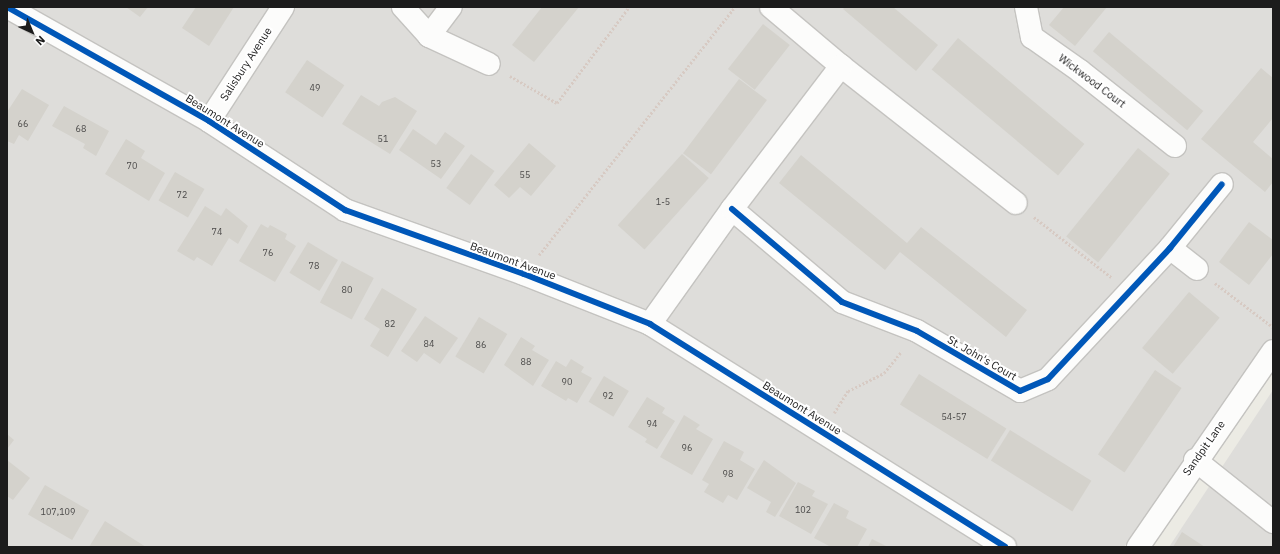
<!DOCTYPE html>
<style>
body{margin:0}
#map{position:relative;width:1280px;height:554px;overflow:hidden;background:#ecebe4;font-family:"IBM Plex Sans",sans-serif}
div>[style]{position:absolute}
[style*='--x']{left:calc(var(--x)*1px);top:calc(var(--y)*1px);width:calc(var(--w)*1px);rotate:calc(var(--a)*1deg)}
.residential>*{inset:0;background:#deddda}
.building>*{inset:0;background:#d4d2cc;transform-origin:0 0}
.path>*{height:2.5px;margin-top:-1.25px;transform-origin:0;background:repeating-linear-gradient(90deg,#d7cac3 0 2px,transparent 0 4px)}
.roads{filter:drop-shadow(1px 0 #c4c3c0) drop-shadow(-1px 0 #c4c3c0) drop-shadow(0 1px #c4c3c0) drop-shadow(0 -1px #c4c3c0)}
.minor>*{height:22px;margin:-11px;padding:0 11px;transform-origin:11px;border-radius:11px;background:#fcfcfb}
.tertiary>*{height:22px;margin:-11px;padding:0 11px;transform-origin:11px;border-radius:11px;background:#fcfcfb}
.cycleway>*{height:6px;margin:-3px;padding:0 3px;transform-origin:3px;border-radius:3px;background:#0057b8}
span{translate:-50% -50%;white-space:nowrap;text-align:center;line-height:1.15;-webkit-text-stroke:4px #fff;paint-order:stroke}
.number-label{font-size:9px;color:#4b4a49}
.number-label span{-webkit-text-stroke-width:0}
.street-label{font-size:11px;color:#1c1c1c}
.frame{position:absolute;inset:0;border:8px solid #1c1c1c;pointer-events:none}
.north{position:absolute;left:12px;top:12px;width:40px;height:40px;-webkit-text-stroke:3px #fff;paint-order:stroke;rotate:136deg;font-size:11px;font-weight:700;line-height:16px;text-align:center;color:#1c1c1c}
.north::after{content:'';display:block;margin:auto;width:14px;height:18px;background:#1c1c1c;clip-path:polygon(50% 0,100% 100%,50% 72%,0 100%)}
</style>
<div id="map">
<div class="residential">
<i style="clip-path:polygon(7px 7px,1273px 7px,1273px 351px,1195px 460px,1124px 547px,7px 547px)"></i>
<i style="clip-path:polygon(1273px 390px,1273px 547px,1169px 547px)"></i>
</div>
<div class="building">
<i style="clip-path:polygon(126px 7px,148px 7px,140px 17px)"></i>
<i style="clip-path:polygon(196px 7px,234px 7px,209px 46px,182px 28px)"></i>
<i style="clip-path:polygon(542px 7px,579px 7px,534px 62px,512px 45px)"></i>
<i style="clip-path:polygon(845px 7px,893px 7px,938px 45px,916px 71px,843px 9px)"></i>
<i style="clip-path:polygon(1064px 7px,1107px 7px,1075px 46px,1049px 25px)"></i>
<i style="left:763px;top:24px;width:34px;height:57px;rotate:38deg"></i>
<i style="left:1109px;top:32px;width:123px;height:25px;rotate:40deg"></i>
<i style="left:958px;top:38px;width:165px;height:41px;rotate:40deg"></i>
<i style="left:307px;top:60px;width:45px;height:39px;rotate:34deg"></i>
<i style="clip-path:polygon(1261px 68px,1273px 78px,1273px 118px,1253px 142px,1273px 159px,1273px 182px,1265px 192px,1201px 139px)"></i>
<i style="left:739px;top:79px;width:35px;height:93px;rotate:37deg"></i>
<i style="clip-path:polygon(22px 89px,49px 105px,28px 141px,19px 135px,14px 144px,7px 141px,7px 112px)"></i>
<i style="clip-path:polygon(361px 95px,379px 106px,382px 102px,395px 97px,417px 111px,390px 154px,342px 124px)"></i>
<i style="clip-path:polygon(64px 106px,109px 131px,96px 156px,83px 148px,85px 144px,52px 126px)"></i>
<i style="clip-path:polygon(413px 129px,436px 145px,445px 132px,465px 146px,441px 179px,399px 150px)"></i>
<i style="clip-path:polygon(126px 139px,145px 151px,141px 158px,165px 173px,149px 201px,105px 174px)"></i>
<i style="clip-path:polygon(529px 143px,556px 166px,531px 196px,520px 187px,509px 198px,494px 185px)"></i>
<i style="left:1138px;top:148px;width:41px;height:114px;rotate:39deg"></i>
<i style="left:471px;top:154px;width:29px;height:42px;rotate:36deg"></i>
<i style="left:682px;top:154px;width:36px;height:96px;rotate:42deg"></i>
<i style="clip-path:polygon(801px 155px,907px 243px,921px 227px,1027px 310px,1006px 337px,900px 252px,885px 270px,779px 183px)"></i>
<i style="left:175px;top:172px;width:34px;height:33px;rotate:30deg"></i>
<i style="clip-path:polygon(205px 206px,221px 216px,226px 208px,248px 226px,238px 244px,229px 238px,212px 266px,197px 257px,194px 261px,177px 251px)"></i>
<i style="clip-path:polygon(1249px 222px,1273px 240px,1273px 254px,1249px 285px,1219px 262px)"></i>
<i style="clip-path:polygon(261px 224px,268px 228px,270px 225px,287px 234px,285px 239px,296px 246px,275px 282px,239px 261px)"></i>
<i style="left:308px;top:242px;width:35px;height:36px;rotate:31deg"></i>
<i style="left:342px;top:261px;width:36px;height:47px;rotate:28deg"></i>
<i style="clip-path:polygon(382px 288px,417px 309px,388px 357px,370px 346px,380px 329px,364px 319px)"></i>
<i style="left:1189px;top:292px;width:40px;height:73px;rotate:40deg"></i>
<i style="clip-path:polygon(425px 316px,458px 338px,440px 364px,424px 353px,417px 362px,401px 351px)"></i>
<i style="left:479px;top:317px;width:33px;height:46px;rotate:31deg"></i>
<i style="clip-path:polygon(521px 337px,535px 346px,532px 350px,549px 360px,533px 386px,504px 365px)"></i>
<i style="clip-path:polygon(571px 359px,584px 367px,581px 372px,592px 378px,577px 403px,568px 398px,566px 401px,541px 386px,556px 361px,566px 367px)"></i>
<i style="left:1155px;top:370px;width:32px;height:102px;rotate:34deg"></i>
<i style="left:919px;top:374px;width:103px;height:36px;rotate:32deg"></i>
<i style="left:604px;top:376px;width:29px;height:30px;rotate:31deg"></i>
<i style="clip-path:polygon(647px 397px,665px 408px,662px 413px,675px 421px,657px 449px,645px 442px,647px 439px,628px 427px)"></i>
<i style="clip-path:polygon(684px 415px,700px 425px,696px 429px,713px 439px,692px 475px,660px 457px)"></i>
<i style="left:1010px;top:430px;width:96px;height:36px;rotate:32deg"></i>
<i style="clip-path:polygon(7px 434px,14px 440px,7px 449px)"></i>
<i style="clip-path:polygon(724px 441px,744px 452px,740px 460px,755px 469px,737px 500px,728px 495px,723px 503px,704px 492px,709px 484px,702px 480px)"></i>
<i style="clip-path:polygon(7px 460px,30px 478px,13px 500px,7px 496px)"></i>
<i style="clip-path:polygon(764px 460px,796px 483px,775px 517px,766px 512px,771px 502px,747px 488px)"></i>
<i style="clip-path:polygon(798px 482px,815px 491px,812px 496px,828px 504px,811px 534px,779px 516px)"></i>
<i style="left:45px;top:485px;width:51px;height:34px;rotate:30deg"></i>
<i style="clip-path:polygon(834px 503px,849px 511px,846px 518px,867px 529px,857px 547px,831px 547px,814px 538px)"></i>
<i style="clip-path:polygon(105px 521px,146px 547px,89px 547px)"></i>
<i style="clip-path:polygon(1182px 532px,1205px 547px,1173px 547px)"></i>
<i style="clip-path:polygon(872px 539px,888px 547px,868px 547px)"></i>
</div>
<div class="path">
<i style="--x:510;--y:76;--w:54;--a:29.9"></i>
<i style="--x:557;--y:103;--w:120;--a:-53.1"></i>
<i style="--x:1034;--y:217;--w:98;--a:37.9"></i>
<i style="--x:539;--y:255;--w:316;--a:-51.7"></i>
<i style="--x:1215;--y:283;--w:73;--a:37.2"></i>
<i style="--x:834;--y:413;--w:26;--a:-58"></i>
<i style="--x:848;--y:391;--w:40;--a:-26.6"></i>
<i style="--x:884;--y:373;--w:28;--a:-51"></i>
</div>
<div class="roads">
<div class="minor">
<i style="--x:7;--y:7;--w:232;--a:29.4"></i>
<i style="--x:209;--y:121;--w:163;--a:33.2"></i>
<i style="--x:345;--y:210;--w:190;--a:19.7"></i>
<i style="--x:524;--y:274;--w:136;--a:21.6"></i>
<i style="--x:650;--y:324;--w:419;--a:32.1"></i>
<i style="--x:403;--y:7;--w:39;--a:48"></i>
<i style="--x:429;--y:36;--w:66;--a:25"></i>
<i style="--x:771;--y:7;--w:92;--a:40.1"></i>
<i style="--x:841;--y:66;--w:222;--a:38.1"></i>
<i style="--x:1026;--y:7;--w:31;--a:79"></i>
<i style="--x:1032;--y:37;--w:59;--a:35.3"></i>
<i style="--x:1080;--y:71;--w:121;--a:38.3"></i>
<i style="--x:429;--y:36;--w:36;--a:-53"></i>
<i style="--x:209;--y:121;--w:136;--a:-57"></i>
<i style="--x:732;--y:209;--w:144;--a:40.2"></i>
<i style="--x:842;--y:302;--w:80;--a:21.1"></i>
<i style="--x:917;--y:331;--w:119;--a:30.2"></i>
<i style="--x:1020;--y:391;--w:30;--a:-23"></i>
<i style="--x:1048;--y:379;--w:179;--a:-47"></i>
<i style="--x:1170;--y:248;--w:82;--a:-50.9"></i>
<i style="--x:1170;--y:248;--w:34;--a:38"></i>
<i style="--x:650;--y:324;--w:141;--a:-54.5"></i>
<i style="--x:732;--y:209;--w:180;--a:-52.7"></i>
<i style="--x:1195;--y:460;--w:100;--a:38.5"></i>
</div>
<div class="tertiary">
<i style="--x:1138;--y:547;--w:238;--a:-55.4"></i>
</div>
</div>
<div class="cycleway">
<i style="--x:7;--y:7;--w:232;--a:29.4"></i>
<i style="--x:209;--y:121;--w:163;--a:33.2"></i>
<i style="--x:345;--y:210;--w:190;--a:19.7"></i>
<i style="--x:524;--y:274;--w:136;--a:21.6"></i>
<i style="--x:650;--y:324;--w:419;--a:32.1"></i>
<i style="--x:732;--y:209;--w:144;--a:40.2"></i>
<i style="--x:842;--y:302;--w:80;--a:21.1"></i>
<i style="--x:917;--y:331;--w:119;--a:30.2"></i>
<i style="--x:1020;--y:391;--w:30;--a:-23"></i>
<i style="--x:1048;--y:379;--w:179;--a:-47"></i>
<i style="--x:1170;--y:248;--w:82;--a:-50.9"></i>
</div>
<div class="number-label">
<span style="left:315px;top:88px">49</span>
<span style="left:23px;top:124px">66</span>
<span style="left:81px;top:129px">68</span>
<span style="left:383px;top:139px">51</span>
<span style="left:436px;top:164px">53</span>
<span style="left:132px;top:166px">70</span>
<span style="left:525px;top:175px">55</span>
<span style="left:182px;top:195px">72</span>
<span style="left:663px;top:202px">1-5</span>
<span style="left:217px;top:232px">74</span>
<span style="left:268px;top:253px">76</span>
<span style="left:314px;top:266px">78</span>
<span style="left:347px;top:290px">80</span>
<span style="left:390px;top:324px">82</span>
<span style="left:429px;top:344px">84</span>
<span style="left:481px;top:345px">86</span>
<span style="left:526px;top:362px">88</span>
<span style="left:567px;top:382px">90</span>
<span style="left:608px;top:396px">92</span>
<span style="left:954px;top:417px">54-57</span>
<span style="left:652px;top:424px">94</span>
<span style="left:687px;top:448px">96</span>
<span style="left:728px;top:474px">98</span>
<span style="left:803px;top:510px">102</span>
<span style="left:58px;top:512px">107,109</span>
</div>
<div class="street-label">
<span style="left:246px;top:64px;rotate:-57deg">Salisbury Avenue</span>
<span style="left:1092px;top:81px;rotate:37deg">Wickwood Court</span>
<span style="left:225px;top:121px;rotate:32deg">Beaumont Avenue</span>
<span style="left:513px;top:261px;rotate:20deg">Beaumont Avenue</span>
<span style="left:982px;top:358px;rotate:30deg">St. John's Court</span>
<span style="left:802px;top:408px;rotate:32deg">Beaumont Avenue</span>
<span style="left:1204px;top:448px;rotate:-55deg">Sandpit Lane</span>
</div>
<div class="frame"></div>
<div class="north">N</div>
</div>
